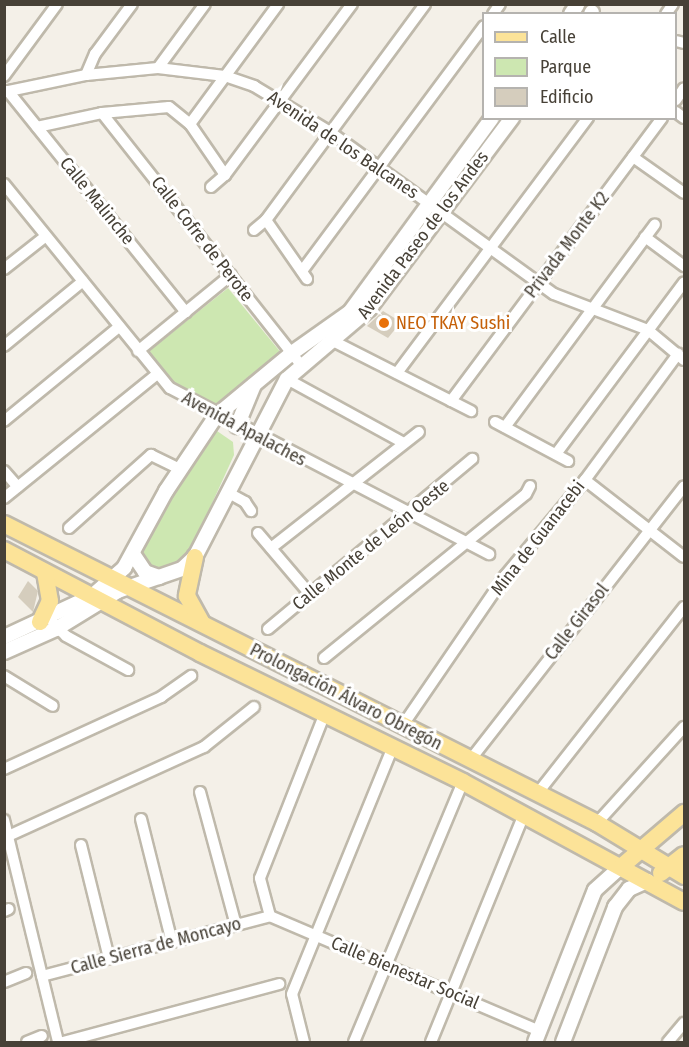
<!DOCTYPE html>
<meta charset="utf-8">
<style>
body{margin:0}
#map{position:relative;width:689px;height:1047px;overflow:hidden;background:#f4f0e8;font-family:"Fira Sans Condensed",sans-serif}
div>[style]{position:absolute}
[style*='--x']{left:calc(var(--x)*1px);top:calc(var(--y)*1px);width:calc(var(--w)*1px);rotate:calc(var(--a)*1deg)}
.green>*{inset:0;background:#cde7b1}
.building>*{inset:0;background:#d5cdbd}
.roads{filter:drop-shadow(2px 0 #bfb9ab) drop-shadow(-2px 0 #bfb9ab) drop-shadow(0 2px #bfb9ab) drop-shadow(0 -2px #bfb9ab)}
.minor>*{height:10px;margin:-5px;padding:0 5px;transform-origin:5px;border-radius:5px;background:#fff}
.tertiary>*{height:14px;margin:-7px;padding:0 7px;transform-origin:7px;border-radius:7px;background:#fff}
.primary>*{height:16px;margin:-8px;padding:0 8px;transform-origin:8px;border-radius:8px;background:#fce398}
.dots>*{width:16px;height:16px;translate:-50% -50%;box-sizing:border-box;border:3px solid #fff;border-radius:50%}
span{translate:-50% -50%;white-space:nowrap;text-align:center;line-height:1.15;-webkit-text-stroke:6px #fff;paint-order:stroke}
.street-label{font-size:18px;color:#474137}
.food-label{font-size:18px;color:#c56008}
.left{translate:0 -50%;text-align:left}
.frame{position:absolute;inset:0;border:6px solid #474137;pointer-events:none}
.legend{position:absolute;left:482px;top:12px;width:195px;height:108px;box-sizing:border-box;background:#fff;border:2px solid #b5b3af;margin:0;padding:8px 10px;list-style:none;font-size:18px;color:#474137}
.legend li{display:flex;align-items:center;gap:12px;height:30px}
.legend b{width:30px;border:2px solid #b5b3af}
</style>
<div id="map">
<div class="green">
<i style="clip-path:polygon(228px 288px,282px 354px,214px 412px,173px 388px,145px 354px)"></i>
<i style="clip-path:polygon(217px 431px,233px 442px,234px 455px,189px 554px,174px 568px,156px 574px,139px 556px,165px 503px,205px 439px)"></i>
</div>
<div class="building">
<i style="clip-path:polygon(383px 311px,401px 322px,388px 338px,367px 326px)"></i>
<i style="clip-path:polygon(28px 581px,38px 591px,33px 612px,18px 597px)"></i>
</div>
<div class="roads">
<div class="minor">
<i style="--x:493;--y:14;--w:12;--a:-55"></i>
<i style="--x:666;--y:14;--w:12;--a:-55"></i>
<i style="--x:676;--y:41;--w:8;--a:14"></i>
<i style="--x:158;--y:68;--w:79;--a:-53.7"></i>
<i style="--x:86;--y:75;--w:23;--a:-67"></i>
<i style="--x:95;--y:54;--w:62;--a:-53.5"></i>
<i style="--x:4;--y:76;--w:89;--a:-53.6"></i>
<i style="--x:8;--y:91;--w:284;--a:51.2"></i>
<i style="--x:4;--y:92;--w:84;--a:-11.7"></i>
<i style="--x:86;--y:75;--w:72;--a:-5.6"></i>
<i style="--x:158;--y:68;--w:67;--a:6.8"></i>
<i style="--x:225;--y:76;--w:31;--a:19"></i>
<i style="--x:254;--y:86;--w:89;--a:31.2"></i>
<i style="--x:330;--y:132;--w:276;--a:35.9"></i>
<i style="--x:554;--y:294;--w:101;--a:21"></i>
<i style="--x:648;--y:330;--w:47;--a:39.8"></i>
<i style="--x:676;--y:100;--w:14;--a:-56"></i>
<i style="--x:676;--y:112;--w:10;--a:37"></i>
<i style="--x:102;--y:113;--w:323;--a:51.7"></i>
<i style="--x:190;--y:124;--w:149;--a:-53.7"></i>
<i style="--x:37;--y:127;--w:66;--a:-12.2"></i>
<i style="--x:102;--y:113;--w:67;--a:-5.1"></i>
<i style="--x:169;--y:107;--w:27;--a:39"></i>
<i style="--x:190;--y:124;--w:62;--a:55.5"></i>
<i style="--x:633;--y:157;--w:62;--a:35.2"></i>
<i style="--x:4;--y:184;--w:263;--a:50.9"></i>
<i style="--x:170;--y:388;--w:360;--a:27.5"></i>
<i style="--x:211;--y:187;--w:18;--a:-41"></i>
<i style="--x:225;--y:175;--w:213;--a:-53.4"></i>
<i style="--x:266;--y:220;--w:72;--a:55.2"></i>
<i style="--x:254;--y:230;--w:16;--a:-40"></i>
<i style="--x:266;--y:220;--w:268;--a:-53.6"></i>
<i style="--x:645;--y:237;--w:49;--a:36.6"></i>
<i style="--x:4;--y:269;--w:53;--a:-38.2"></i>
<i style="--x:302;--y:271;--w:305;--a:-53.4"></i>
<i style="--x:333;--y:341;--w:155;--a:26.9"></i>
<i style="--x:4;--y:346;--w:102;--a:-39.4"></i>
<i style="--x:138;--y:351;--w:120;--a:-39.3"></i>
<i style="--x:397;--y:373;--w:319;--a:-53.2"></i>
<i style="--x:287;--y:379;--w:133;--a:28.7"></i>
<i style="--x:451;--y:401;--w:353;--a:-53.3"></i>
<i style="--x:4;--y:421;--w:149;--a:-39.3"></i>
<i style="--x:495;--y:422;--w:83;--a:28.1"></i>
<i style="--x:505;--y:427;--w:252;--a:-53.5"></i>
<i style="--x:556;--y:454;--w:214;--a:-53.3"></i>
<i style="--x:4;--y:471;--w:21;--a:49"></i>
<i style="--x:585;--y:480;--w:125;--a:37.9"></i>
<i style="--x:227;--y:492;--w:21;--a:29"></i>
<i style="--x:245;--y:502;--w:11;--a:56"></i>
<i style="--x:4;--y:498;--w:197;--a:-39"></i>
<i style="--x:69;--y:528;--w:110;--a:-41.7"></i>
<i style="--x:151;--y:455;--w:32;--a:26"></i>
<i style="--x:258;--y:533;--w:80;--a:49.6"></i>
<i style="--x:271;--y:548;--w:188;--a:-38.1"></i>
<i style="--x:53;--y:623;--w:18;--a:45"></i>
<i style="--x:66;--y:636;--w:71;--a:28.7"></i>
<i style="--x:268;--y:629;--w:266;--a:-39.8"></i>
<i style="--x:324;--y:658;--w:260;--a:-39.1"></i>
<i style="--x:526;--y:494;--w:9;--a:-63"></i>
<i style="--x:4;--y:676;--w:57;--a:31.5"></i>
<i style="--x:403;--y:725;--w:181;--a:-55.6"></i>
<i style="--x:505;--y:576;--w:125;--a:-50.2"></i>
<i style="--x:585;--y:480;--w:157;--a:-53.6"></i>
<i style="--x:471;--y:759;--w:346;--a:-52"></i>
<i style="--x:4;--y:769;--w:173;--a:-24.6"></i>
<i style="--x:161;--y:697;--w:37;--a:-35"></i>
<i style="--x:200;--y:792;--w:138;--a:74.9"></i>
<i style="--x:537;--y:794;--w:238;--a:-51.8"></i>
<i style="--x:141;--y:819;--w:127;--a:75.9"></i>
<i style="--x:4;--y:820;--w:228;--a:76.3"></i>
<i style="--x:597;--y:823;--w:130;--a:-47.8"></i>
<i style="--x:4;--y:838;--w:220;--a:-24.5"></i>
<i style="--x:204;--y:747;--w:64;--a:-38.7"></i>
<i style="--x:81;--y:845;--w:116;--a:76.1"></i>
<i style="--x:4;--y:911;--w:5;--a:-22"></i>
<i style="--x:270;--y:916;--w:293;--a:23.1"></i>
<i style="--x:270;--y:916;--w:39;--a:-105"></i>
<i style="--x:260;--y:878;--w:177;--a:-68.5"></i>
<i style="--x:42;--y:976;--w:236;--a:-14.7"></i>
<i style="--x:4;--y:982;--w:24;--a:-22"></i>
<i style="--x:27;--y:1042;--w:16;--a:-22"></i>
<i style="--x:63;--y:1042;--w:224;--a:-15"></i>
<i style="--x:304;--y:1042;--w:49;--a:-104"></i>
<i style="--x:292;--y:994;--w:267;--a:-67.8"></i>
<i style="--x:354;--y:1042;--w:282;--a:-67.3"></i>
<i style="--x:431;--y:1042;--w:246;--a:-67.8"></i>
<i style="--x:668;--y:1042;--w:25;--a:-50"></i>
</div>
<div class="tertiary">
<i style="--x:571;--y:14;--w:11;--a:-56"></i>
<i style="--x:591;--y:14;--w:2;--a:-63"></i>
<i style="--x:237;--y:426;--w:44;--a:-67.5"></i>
<i style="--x:133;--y:554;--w:22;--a:56"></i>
<i style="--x:145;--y:572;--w:15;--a:20"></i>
<i style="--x:4;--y:637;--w:97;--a:-25"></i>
<i style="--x:92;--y:596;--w:43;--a:-41.2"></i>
<i style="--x:124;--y:568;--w:88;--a:-61.4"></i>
<i style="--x:166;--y:491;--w:90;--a:-56.3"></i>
<i style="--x:216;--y:416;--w:99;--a:-39.7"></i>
<i style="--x:292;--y:353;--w:71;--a:-35.3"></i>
<i style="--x:350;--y:312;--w:240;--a:-53.8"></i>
<i style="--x:4;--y:652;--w:57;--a:-23.9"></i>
<i style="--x:56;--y:629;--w:73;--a:-31.5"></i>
<i style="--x:118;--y:591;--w:68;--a:-19"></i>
<i style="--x:182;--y:569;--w:18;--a:-43"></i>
<i style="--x:195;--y:557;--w:200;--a:-62.7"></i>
<i style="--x:287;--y:379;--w:108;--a:-40.5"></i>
<i style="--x:369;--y:309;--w:239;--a:-53.2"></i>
<i style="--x:535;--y:1042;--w:163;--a:-68.5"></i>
<i style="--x:595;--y:890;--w:36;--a:-42"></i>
<i style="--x:563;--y:1042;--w:145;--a:-68.9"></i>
<i style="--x:615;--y:907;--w:23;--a:-52"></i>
<i style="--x:629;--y:889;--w:20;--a:-24"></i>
</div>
<div class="primary">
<i style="--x:4;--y:524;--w:664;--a:26.76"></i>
<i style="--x:597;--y:823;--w:102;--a:31.3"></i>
<i style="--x:4;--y:550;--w:221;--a:27.7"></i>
<i style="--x:200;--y:653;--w:293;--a:26.1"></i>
<i style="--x:463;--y:782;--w:251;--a:28.5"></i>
<i style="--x:195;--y:557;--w:40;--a:102"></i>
<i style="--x:187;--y:596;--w:29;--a:61"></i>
<i style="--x:40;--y:622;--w:23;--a:-65"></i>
<i style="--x:50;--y:601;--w:29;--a:-100"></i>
<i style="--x:622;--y:866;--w:82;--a:-40.5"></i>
<i style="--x:661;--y:873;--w:29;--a:-38"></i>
</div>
</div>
<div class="dots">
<i style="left:384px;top:323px;background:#e8710a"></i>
</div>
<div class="street-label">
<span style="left:343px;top:145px;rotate:34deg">Avenida de los Balcanes</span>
<span style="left:97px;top:201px;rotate:51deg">Calle Malinche</span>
<span style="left:423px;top:235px;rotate:-53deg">Avenida Paseo de los Andes</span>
<span style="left:202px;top:239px;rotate:52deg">Calle Cofre de Perote</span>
<span style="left:567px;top:245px;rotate:-53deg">Privada Monte K2</span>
<span style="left:244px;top:429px;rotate:28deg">Avenida Apalaches</span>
<span style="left:538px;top:538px;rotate:-52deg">Mina de Guanacebi</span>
<span style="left:371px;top:545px;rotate:-39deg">Calle Monte de León Oeste</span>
<span style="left:577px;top:622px;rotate:-52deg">Calle Girasol</span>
<span style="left:346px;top:697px;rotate:27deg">Prolongación Álvaro Obregón</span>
<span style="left:156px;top:946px;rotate:-15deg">Calle Sierra de Moncayo</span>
<span style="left:405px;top:973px;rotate:23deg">Calle Bienestar Social</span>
</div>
<div class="food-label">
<span class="left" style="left:396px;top:323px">NEO TKAY Sushi</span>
</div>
<div class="frame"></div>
<ul class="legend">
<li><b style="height:8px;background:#fce398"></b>Calle</li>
<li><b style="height:16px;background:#cde7b1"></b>Parque</li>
<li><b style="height:16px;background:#d5cdbd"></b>Edificio</li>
</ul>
</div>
